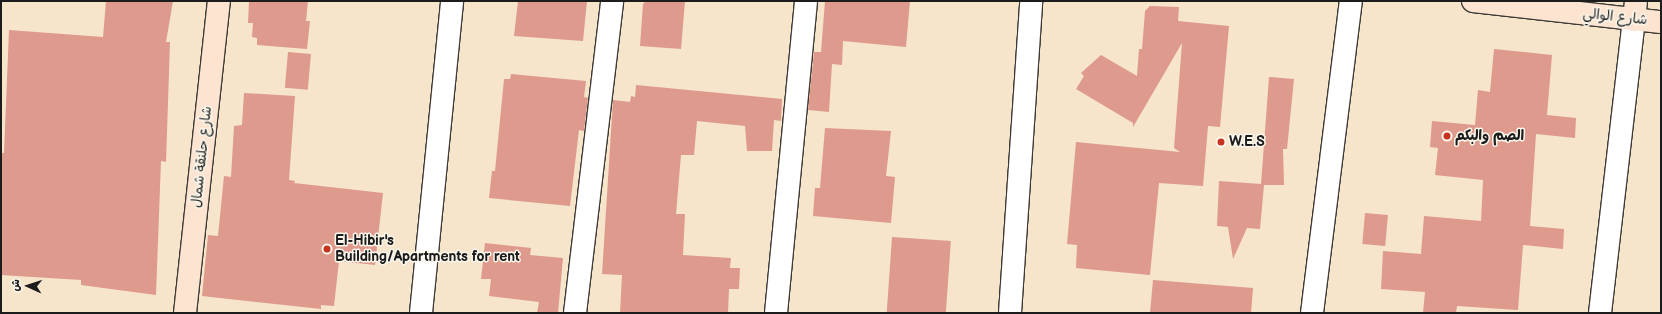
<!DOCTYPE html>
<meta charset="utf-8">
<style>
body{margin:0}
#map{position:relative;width:1662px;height:314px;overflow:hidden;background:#f6e4cb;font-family:"Balsamiq Sans","Playpen Sans Arabic",sans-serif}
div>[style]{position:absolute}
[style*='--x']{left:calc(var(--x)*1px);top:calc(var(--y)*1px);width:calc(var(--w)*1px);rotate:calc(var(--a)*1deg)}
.building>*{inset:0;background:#de9a8c;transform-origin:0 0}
.roads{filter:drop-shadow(1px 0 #3d3a36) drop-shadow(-1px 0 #3d3a36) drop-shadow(0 1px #3d3a36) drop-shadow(0 -1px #3d3a36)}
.street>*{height:22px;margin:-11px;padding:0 11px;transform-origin:11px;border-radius:11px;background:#fff}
.secondary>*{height:22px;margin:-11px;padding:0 11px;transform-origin:11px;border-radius:11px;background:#fde4d1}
.dots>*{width:11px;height:11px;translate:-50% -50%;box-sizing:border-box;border:2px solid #fbf7ec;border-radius:50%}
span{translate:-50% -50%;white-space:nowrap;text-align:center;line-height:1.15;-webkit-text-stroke:3px #fbf7ec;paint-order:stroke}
.street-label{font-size:14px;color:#1c1c1c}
.poi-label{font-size:14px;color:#1c1c1c;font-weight:700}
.left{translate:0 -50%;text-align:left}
.frame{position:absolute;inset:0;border:2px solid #1c1c1c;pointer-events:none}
.north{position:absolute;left:8px;top:266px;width:40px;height:40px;-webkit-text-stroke:3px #fbf7ec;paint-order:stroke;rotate:273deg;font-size:11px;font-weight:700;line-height:16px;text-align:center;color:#1c1c1c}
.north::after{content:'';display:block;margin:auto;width:14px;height:18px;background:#1c1c1c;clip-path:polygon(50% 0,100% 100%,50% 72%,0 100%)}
</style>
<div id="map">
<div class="building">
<i style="clip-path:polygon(106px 1px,173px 1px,166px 42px,170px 42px,166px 162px,161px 161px,156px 295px,81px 285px,81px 280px,1px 275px,1px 153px,4px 153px,9px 30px,103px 37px)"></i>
<i style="clip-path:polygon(249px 1px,308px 1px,306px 21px,310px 21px,307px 49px,257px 45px,257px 38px,252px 37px,253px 23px,248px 23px)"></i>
<i style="clip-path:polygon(518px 1px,587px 1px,583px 41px,514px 36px)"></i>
<i style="clip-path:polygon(646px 1px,685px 1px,681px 49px,640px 46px,643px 4px)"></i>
<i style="clip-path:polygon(825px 1px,910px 1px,906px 47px,843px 41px,842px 65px,832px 64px,829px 112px,808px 110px,814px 52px,821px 52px)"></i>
<i style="clip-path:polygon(1150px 6px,1179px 7px,1178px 21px,1229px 26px,1220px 127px,1208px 126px,1203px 186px,1159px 183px,1150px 275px,1076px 268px,1077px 245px,1067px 244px,1076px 142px,1180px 152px,1174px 148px,1182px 43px,1133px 127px,1133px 123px,1076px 89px,1084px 76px,1081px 73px,1101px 55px,1137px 76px,1139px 49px,1142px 49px,1145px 11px)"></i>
<i style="clip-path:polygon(1494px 49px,1552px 55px,1547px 115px,1576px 118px,1575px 138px,1536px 134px,1530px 226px,1564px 229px,1563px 249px,1523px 245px,1518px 310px,1457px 306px,1456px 313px,1423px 313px,1425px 292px,1381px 289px,1383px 251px,1421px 254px,1424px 216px,1481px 221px,1483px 180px,1435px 175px,1438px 148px,1430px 147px,1432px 121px,1475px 125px,1478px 90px,1490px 92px)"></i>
<i style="left:288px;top:52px;width:23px;height:36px;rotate:5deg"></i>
<i style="clip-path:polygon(511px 74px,586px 81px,584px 97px,588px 98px,584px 131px,579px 130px,570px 206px,489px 198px,492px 171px,495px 171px,504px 79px,510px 79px)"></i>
<i style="clip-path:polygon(1269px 77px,1294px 79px,1287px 149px,1283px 149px,1284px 185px,1264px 185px,1260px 229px,1247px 228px,1233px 259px,1228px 227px,1217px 226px,1219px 181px,1261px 184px)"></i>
<i style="clip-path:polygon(636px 85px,782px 99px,781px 121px,774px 120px,772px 151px,747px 151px,745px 126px,697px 121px,694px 155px,681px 155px,676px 214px,685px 214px,683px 255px,731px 258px,730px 268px,740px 268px,739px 289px,729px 289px,728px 313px,620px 313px,622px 275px,602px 274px,613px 100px,630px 102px,631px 96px,635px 97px)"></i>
<i style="clip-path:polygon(244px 93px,295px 96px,289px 180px,295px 181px,294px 183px,383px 193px,375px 265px,339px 261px,334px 306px,321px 305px,321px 309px,202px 296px,208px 235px,218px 236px,224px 176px,231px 177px,234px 126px,242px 125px)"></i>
<i style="clip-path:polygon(825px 128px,891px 131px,886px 176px,895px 177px,891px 223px,813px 216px,815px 188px,820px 188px)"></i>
<i style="left:1365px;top:213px;width:23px;height:31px;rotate:5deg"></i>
<i style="left:892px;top:237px;width:59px;height:76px;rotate:4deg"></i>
<i style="clip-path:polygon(485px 243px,531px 248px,530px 255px,563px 258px,558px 313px,537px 313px,539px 302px,489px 296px,491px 279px,481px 279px)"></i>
<i style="clip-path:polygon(1153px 280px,1253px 288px,1251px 313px,1150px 313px)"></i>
</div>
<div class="roads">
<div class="street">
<i style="--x:421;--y:313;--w:314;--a:-84.3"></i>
<i style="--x:575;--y:313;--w:314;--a:-83.2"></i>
<i style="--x:776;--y:313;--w:313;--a:-84.5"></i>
<i style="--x:1010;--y:313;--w:313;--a:-86.1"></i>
<i style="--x:1312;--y:313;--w:314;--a:-82.9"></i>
<i style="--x:1600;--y:313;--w:295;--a:-83.4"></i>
</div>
<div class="secondary">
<i style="--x:1473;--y:1;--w:189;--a:6.4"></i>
<i style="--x:1634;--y:20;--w:19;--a:-84"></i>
<i style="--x:185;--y:313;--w:314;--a:-83.8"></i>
</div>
</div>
<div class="dots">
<i style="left:1447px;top:136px;background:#c8321e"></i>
<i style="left:1221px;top:142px;background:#c8321e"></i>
<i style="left:327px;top:249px;background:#c8321e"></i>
</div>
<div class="street-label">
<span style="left:1615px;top:17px;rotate:6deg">شارع الوالي</span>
<span style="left:202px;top:157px;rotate:-84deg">شارع حلنقة شمال</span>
</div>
<div class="poi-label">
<span class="left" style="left:1455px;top:136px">الصم والبكم</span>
<span class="left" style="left:1229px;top:142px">W.E.S</span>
<span class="left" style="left:335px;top:249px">El-Hibir's<br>Building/Apartments for rent</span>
</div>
<div class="frame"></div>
<div class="north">ش</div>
</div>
